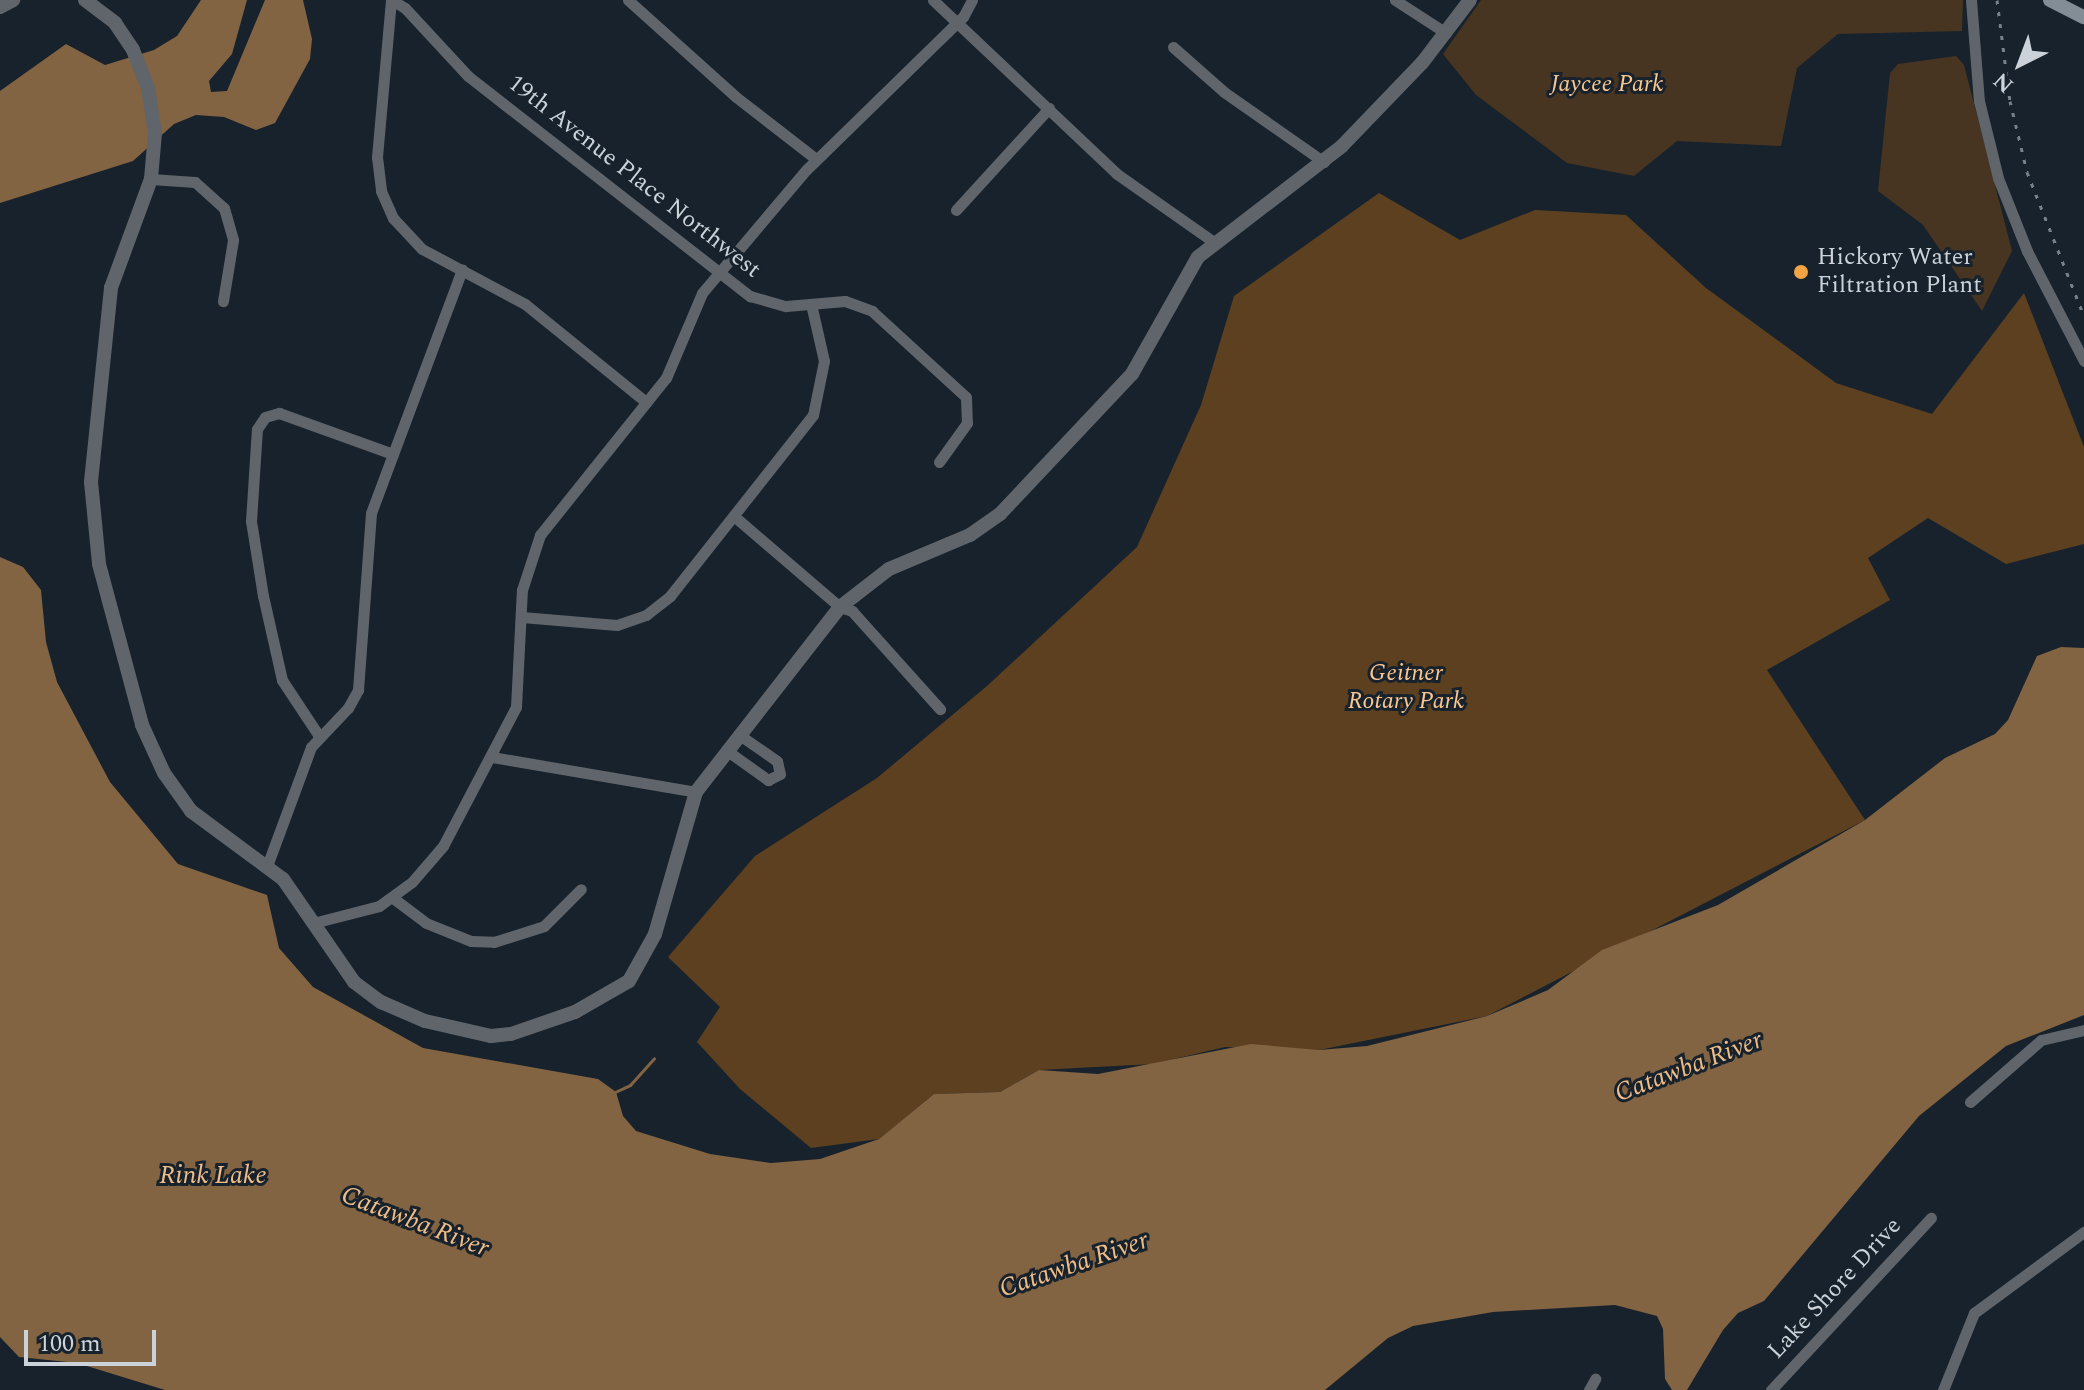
<!DOCTYPE html>
<style>
body{margin:0}
#map{position:relative;width:2084px;height:1390px;overflow:hidden;background:#17222c;font-family:Spectral,serif}
div>[style]{position:absolute}
[style*='--x']{left:calc(var(--x)*1px);top:calc(var(--y)*1px);width:calc(var(--w)*1px);rotate:calc(var(--a)*1deg)}
.green>*{inset:0;background:#473521}
.forest>*{inset:0;background:#5d4020}
.water>*{inset:0;background:#826342}
.stream>*{height:3px;margin:-1.5px;padding:0 1.5px;transform-origin:1.5px;border-radius:1.5px;background:#826342}
.minor>*{height:11px;margin:-5.5px;padding:0 5.5px;transform-origin:5.5px;border-radius:5.5px;background:#60656b}
.tertiary>*{height:14px;margin:-7px;padding:0 7px;transform-origin:7px;border-radius:7px;background:#60656b}
.secondary>*{height:14px;margin:-7px;padding:0 7px;transform-origin:7px;border-radius:7px;background:#838d96}
.rail>*{height:3px;margin-top:-1.5px;transform-origin:0;background:repeating-linear-gradient(90deg,#79818a 0 4px,transparent 0 12px)}
.dots>*{width:22px;height:22px;translate:-50% -50%;box-sizing:border-box;border:4px solid #17222c;border-radius:50%}
span{translate:-50% -50%;white-space:nowrap;text-align:center;line-height:1.15;-webkit-text-stroke:6px #17222c;paint-order:stroke}
.park-label{font-size:24px;color:#fbc790;font-style:italic}
.street-label{font-size:24px;color:#cbd2d9}
.poi-label{font-size:24px;color:#cbd2d9}
.left{translate:0 -50%;text-align:left}
.water-label{font-size:26px;color:#f0bd86;font-style:italic}
.north{position:absolute;left:1980px;top:24px;width:80px;height:80px;-webkit-text-stroke:6px #17222c;paint-order:stroke;rotate:222deg;font-size:22px;font-weight:700;line-height:32px;text-align:center;color:#cbd2d9}
.north::after{content:'';display:block;margin:auto;width:28px;height:36px;background:#cbd2d9;clip-path:polygon(50% 0,100% 100%,50% 72%,0 100%)}
.scale{position:absolute;left:24px;top:1330px;width:132px;height:36px;box-sizing:border-box;border:4px solid #cbd2d9;border-top:0;padding-left:10px;font-size:24px;line-height:28px;white-space:nowrap;color:#cbd2d9;-webkit-text-stroke:6px #17222c;paint-order:stroke}
</style>
<div id="map">
<div class="green">
<i style="clip-path:polygon(1481px 0,1963px 0,1962px 31px,1838px 34px,1797px 68px,1781px 146px,1677px 141px,1634px 176px,1567px 163px,1476px 95px,1443px 54px)"></i>
<i style="clip-path:polygon(1956px 56px,1964px 65px,2012px 251px,1982px 311px,1923px 225px,1878px 191px,1890px 73px,1898px 64px)"></i>
</div>
<div class="forest">
<i style="clip-path:polygon(1379px 193px,1460px 240px,1535px 210px,1626px 215px,1706px 288px,1836px 383px,1932px 414px,2024px 293px,2084px 447px,2084px 544px,2006px 564px,1928px 518px,1868px 558px,1890px 600px,1767px 670px,1865px 820px,1487px 1016px,1319px 1050px,1225px 1047px,1153px 1064px,1039px 1070px,1000px 1092px,934px 1094px,879px 1139px,811px 1148px,740px 1089px,697px 1042px,720px 1007px,668px 957px,755px 856px,877px 778px,987px 686px,1137px 547px,1201px 405px,1234px 296px)"></i>
</div>
<div class="water">
<i style="clip-path:polygon(201px 0,247px 0,232px 54px,209px 81px,211px 92px,227px 91px,265px 0,303px 0,312px 39px,310px 59px,275px 123px,256px 130px,224px 117px,196px 115px,174px 124px,133px 161px,0 203px,0 91px,66px 44px,105px 65px,154px 50px,177px 36px)"></i>
<i style="clip-path:polygon(0 557px,23px 567px,41px 590px,46px 642px,57px 682px,110px 782px,178px 864px,267px 895px,279px 948px,313px 987px,423px 1048px,598px 1079px,616px 1092px,623px 1116px,636px 1131px,710px 1154px,771px 1163px,820px 1159px,879px 1139px,934px 1094px,1000px 1092px,1039px 1070px,1098px 1074px,1251px 1044px,1319px 1050px,1367px 1046px,1487px 1016px,1548px 990px,1602px 950px,1718px 905px,1865px 820px,1945px 758px,1995px 734px,2008px 720px,2037px 656px,2061px 647px,2084px 648px,2084px 1015px,2006px 1046px,1919px 1116px,1764px 1301px,1738px 1313px,1723px 1330px,1687px 1390px,1672px 1390px,1665px 1379px,1663px 1329px,1657px 1316px,1615px 1305px,1493px 1312px,1413px 1326px,1388px 1338px,1325px 1390px,165px 1390px,77px 1363px,19px 1357px,0 1337px)"></i>
</div>
<div class="stream">
<i style="--x:615;--y:1092;--w:17;--a:-25"></i>
<i style="--x:630;--y:1085;--w:36;--a:-48"></i>
</div>
<div class="minor">
<i style="--x:391;--y:0;--w:158;--a:95.1"></i>
<i style="--x:377;--y:157;--w:34;--a:83"></i>
<i style="--x:381;--y:191;--w:30;--a:66"></i>
<i style="--x:393;--y:218;--w:42;--a:46.9"></i>
<i style="--x:422;--y:249;--w:117;--a:28.1"></i>
<i style="--x:525;--y:304;--w:156;--a:39"></i>
<i style="--x:392;--y:0;--w:15;--a:32"></i>
<i style="--x:405;--y:8;--w:93;--a:47.2"></i>
<i style="--x:468;--y:76;--w:358;--a:38"></i>
<i style="--x:750;--y:296;--w:37;--a:16"></i>
<i style="--x:786;--y:306;--w:59;--a:-4.8"></i>
<i style="--x:845;--y:301;--w:29;--a:20"></i>
<i style="--x:872;--y:311;--w:127;--a:42.5"></i>
<i style="--x:966;--y:397;--w:26;--a:88"></i>
<i style="--x:967;--y:423;--w:48;--a:125.7"></i>
<i style="--x:628;--y:0;--w:145;--a:41.9"></i>
<i style="--x:736;--y:97;--w:101;--a:37.8"></i>
<i style="--x:933;--y:0;--w:253;--a:43.4"></i>
<i style="--x:1117;--y:174;--w:120;--a:35.1"></i>
<i style="--x:1395;--y:0;--w:61;--a:32.9"></i>
<i style="--x:1971;--y:0;--w:101;--a:85.5"></i>
<i style="--x:1979;--y:101;--w:79;--a:76.1"></i>
<i style="--x:1998;--y:178;--w:79;--a:68.3"></i>
<i style="--x:2027;--y:251;--w:124;--a:62.6"></i>
<i style="--x:1173;--y:47;--w:68;--a:41.4"></i>
<i style="--x:1224;--y:92;--w:122;--a:35"></i>
<i style="--x:151;--y:179;--w:44;--a:3.9"></i>
<i style="--x:195;--y:182;--w:39;--a:42"></i>
<i style="--x:224;--y:208;--w:33;--a:74"></i>
<i style="--x:233;--y:240;--w:62;--a:99.3"></i>
<i style="--x:956;--y:210;--w:138;--a:-47.6"></i>
<i style="--x:735;--y:517;--w:138;--a:40.6"></i>
<i style="--x:840;--y:607;--w:13;--a:18"></i>
<i style="--x:852;--y:611;--w:132;--a:48.1"></i>
<i style="--x:522;--y:617;--w:95;--a:4.8"></i>
<i style="--x:617;--y:625;--w:31;--a:-19"></i>
<i style="--x:646;--y:615;--w:31;--a:-38"></i>
<i style="--x:670;--y:596;--w:231;--a:-51.7"></i>
<i style="--x:813;--y:415;--w:55;--a:-78.5"></i>
<i style="--x:824;--y:361;--w:58;--a:-102.8"></i>
<i style="--x:319;--y:736;--w:67;--a:-123.5"></i>
<i style="--x:282;--y:680;--w:86;--a:-102.7"></i>
<i style="--x:263;--y:596;--w:76;--a:-99.1"></i>
<i style="--x:251;--y:521;--w:92;--a:-86.3"></i>
<i style="--x:257;--y:429;--w:14;--a:-56"></i>
<i style="--x:265;--y:417;--w:15;--a:-16"></i>
<i style="--x:279;--y:413;--w:121;--a:19.8"></i>
<i style="--x:726;--y:750;--w:52;--a:35.5"></i>
<i style="--x:768;--y:780;--w:13;--a:-27"></i>
<i style="--x:780;--y:774;--w:13;--a:-103"></i>
<i style="--x:777;--y:761;--w:47;--a:-145.3"></i>
<i style="--x:492;--y:757;--w:207;--a:9.7"></i>
<i style="--x:267;--y:866;--w:127;--a:-69.7"></i>
<i style="--x:311;--y:747;--w:54;--a:-46.5"></i>
<i style="--x:348;--y:708;--w:21;--a:-61"></i>
<i style="--x:358;--y:690;--w:177;--a:-85.8"></i>
<i style="--x:371;--y:513;--w:260;--a:-69.5"></i>
<i style="--x:393;--y:898;--w:41;--a:37.1"></i>
<i style="--x:426;--y:923;--w:48;--a:21.8"></i>
<i style="--x:471;--y:941;--w:23;--a:2"></i>
<i style="--x:494;--y:942;--w:52;--a:-17.7"></i>
<i style="--x:544;--y:926;--w:52;--a:-45"></i>
<i style="--x:313;--y:923;--w:68;--a:-14.4"></i>
<i style="--x:379;--y:906;--w:41;--a:-36"></i>
<i style="--x:412;--y:882;--w:48;--a:-49.3"></i>
<i style="--x:443;--y:846;--w:157;--a:-62.3"></i>
<i style="--x:516;--y:707;--w:117;--a:-87.1"></i>
<i style="--x:522;--y:590;--w:58;--a:-71.9"></i>
<i style="--x:540;--y:535;--w:201;--a:-51.3"></i>
<i style="--x:666;--y:378;--w:92;--a:-67"></i>
<i style="--x:702;--y:293;--w:161;--a:-49.8"></i>
<i style="--x:806;--y:170;--w:219;--a:-44.3"></i>
<i style="--x:963;--y:17;--w:19;--a:-62"></i>
<i style="--x:1970;--y:1102;--w:94;--a:-41.1"></i>
<i style="--x:2041;--y:1040;--w:44;--a:-13.1"></i>
<i style="--x:1589;--y:1390;--w:13;--a:-61"></i>
<i style="--x:1771;--y:1390;--w:235;--a:-47.1"></i>
<i style="--x:1943;--y:1390;--w:83;--a:-68.1"></i>
<i style="--x:1974;--y:1313;--w:137;--a:-36.4"></i>
</div>
<div class="tertiary">
<i style="--x:85;--y:0;--w:38;--a:37"></i>
<i style="--x:115;--y:23;--w:32;--a:56"></i>
<i style="--x:133;--y:50;--w:41;--a:68.5"></i>
<i style="--x:148;--y:88;--w:46;--a:81.2"></i>
<i style="--x:155;--y:133;--w:46;--a:95"></i>
<i style="--x:151;--y:179;--w:116;--a:110.2"></i>
<i style="--x:111;--y:288;--w:195;--a:95.9"></i>
<i style="--x:91;--y:482;--w:82;--a:84.4"></i>
<i style="--x:99;--y:564;--w:167;--a:75"></i>
<i style="--x:142;--y:725;--w:53;--a:65.4"></i>
<i style="--x:164;--y:773;--w:47;--a:54.6"></i>
<i style="--x:191;--y:811;--w:114;--a:36.5"></i>
<i style="--x:283;--y:879;--w:125;--a:55.4"></i>
<i style="--x:354;--y:982;--w:34;--a:37"></i>
<i style="--x:381;--y:1002;--w:48;--a:23.4"></i>
<i style="--x:425;--y:1021;--w:68;--a:12.8"></i>
<i style="--x:491;--y:1036;--w:20;--a:-6"></i>
<i style="--x:511;--y:1034;--w:68;--a:-19"></i>
<i style="--x:575;--y:1012;--w:62;--a:-29.9"></i>
<i style="--x:629;--y:981;--w:54;--a:-61"></i>
<i style="--x:655;--y:934;--w:148;--a:-73.9"></i>
<i style="--x:696;--y:792;--w:234;--a:-52.1"></i>
<i style="--x:840;--y:607;--w:62;--a:-37.8"></i>
<i style="--x:889;--y:569;--w:88;--a:-22.8"></i>
<i style="--x:970;--y:535;--w:37;--a:-35"></i>
<i style="--x:1000;--y:514;--w:192;--a:-46.7"></i>
<i style="--x:1132;--y:374;--w:134;--a:-60.6"></i>
<i style="--x:1198;--y:257;--w:182;--a:-37.6"></i>
<i style="--x:1342;--y:146;--w:115;--a:-46.1"></i>
<i style="--x:1422;--y:63;--w:79;--a:-52.7"></i>
<i style="--x:0;--y:7;--w:15;--a:-28"></i>
</div>
<div class="secondary">
<i style="--x:2050;--y:0;--w:38;--a:27"></i>
</div>
<div class="rail">
<i style="--x:1997;--y:0;--w:102;--a:82.7"></i>
<i style="--x:2010;--y:101;--w:73;--a:76.5"></i>
<i style="--x:2027;--y:172;--w:155;--a:68.4"></i>
</div>
<div class="dots">
<i style="left:1801px;top:272px;background:#f3a443"></i>
</div>
<div class="park-label">
<span style="left:1607px;top:85px">Jaycee Park</span>
<span style="left:1406px;top:688px">Geitner<br>Rotary Park</span>
</div>
<div class="street-label">
<span style="left:634px;top:177px;rotate:38deg">19th Avenue Place Northwest</span>
<span style="left:1835px;top:1289px;rotate:-47deg">Lake Shore Drive</span>
</div>
<div class="poi-label">
<span class="left" style="left:1817px;top:272px">Hickory Water<br>Filtration Plant</span>
</div>
<div class="water-label">
<span style="left:1689px;top:1067px;rotate:-21deg">Catawba River</span>
<span style="left:213px;top:1176px">Rink Lake</span>
<span style="left:415px;top:1222px;rotate:21deg">Catawba River</span>
<span style="left:1074px;top:1265px;rotate:-19deg">Catawba River</span>
</div>
<div class="north">N</div>
<div class="scale">100 m</div>
</div>
